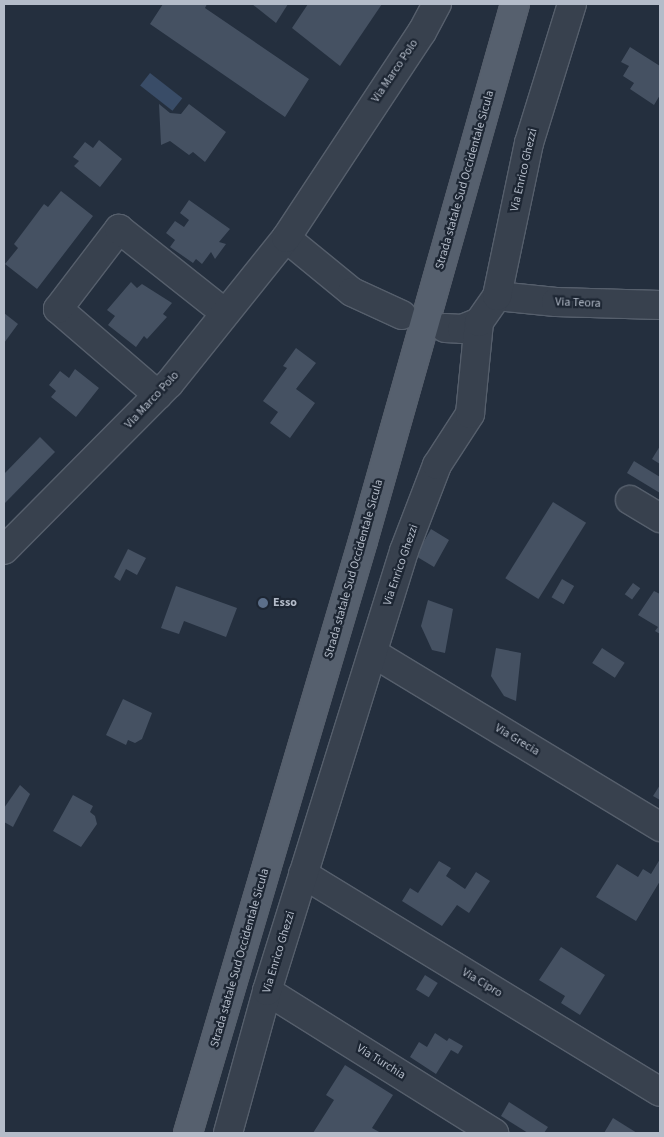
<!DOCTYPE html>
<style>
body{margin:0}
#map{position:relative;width:664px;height:1137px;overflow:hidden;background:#242f3e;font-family:"Source Sans 3",sans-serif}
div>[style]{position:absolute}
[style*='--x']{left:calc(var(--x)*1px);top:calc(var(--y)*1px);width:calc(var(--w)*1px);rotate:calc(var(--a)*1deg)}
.water>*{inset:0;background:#394c67;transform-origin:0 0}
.building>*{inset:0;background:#455162;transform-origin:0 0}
.roads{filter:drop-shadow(1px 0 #565f6c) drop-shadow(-1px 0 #565f6c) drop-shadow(0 1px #565f6c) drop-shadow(0 -1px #565f6c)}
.minor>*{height:28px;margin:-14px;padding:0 14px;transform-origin:14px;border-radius:14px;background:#38414e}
.major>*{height:28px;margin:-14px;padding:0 14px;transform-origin:14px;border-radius:14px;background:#56606e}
.dots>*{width:14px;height:14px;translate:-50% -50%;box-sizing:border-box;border:2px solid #1d2633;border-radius:50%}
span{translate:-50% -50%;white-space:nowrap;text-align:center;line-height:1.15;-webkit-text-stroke:4.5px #1d2633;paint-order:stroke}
.street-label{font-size:12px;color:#b4bcc9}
.poi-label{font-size:12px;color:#b4bcc9;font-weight:700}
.left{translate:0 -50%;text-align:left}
.frame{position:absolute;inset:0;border:5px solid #b4bcc9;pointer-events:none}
</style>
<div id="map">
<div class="water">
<i style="left:150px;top:73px;width:41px;height:16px;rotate:38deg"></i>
</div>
<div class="building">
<i style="clip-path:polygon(163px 4px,207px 4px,205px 8px,309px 79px,285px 117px,150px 24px)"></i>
<i style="clip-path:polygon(252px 4px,288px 4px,276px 23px)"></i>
<i style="clip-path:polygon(308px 4px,382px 4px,340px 66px,292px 28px)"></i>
<i style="clip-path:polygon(630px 47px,660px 66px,660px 95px,654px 105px,630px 89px,634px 83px,623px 76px,629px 66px,621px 62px)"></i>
<i style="clip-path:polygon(159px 104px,170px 113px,181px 114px,189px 104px,226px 132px,205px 162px,193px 152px,189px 155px,170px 141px,161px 145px)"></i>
<i style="clip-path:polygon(99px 140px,122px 159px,100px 187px,74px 166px,79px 161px,73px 157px,85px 142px,93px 148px)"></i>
<i style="clip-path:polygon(61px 191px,93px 216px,37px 289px,5px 264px,18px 248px,14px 244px,44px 204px,48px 207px)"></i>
<i style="clip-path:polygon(189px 200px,230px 229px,219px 242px,226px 244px,215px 259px,211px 252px,202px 264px,196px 259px,193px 263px,170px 247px,175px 240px,166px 233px,175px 221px,184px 227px,189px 220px,180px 213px)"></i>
<i style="clip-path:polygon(131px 282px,137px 288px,142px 284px,172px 303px,163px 314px,167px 317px,147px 339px,144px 336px,136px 347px,108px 325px,115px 316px,107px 310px)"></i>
<i style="clip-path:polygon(4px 313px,18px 324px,4px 343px)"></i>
<i style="clip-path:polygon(296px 348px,316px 363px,296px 389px,315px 403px,290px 438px,270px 423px,278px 412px,263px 401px,287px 368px,283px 366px)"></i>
<i style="clip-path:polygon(75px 369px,99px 388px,76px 417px,51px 397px,56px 391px,49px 385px,60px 371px,69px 378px)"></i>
<i style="clip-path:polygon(40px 437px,55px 452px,4px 504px,4px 474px)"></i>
<i style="clip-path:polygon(660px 446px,660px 464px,652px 459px)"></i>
<i style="clip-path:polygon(634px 461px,660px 477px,660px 493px,627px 473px)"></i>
<i style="left:553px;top:502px;width:39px;height:90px;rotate:32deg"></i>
<i style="clip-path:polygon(431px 529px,449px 540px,434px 567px,409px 552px,415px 537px,423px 543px)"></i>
<i style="clip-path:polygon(128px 549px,146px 558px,137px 575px,126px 569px,120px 581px,114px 577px)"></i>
<i style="left:562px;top:579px;width:14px;height:21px;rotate:30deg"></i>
<i style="left:633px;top:583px;width:9px;height:14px;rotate:36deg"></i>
<i style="clip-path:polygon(176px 586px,237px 608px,226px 637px,184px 621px,179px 634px,161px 628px)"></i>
<i style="clip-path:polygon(654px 591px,660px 594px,660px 634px,655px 631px,658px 627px,638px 615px)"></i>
<i style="clip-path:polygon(428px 600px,453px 609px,445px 653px,432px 650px,421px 626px)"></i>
<i style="clip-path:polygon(496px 648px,521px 653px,516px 701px,504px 696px,491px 676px)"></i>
<i style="left:602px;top:648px;width:27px;height:18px;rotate:33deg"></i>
<i style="clip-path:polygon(123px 699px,152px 713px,142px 739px,135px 743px,128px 740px,126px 745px,106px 735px)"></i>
<i style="clip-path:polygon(20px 785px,30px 794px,13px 827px,4px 822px,4px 808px)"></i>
<i style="clip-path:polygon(660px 785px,660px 800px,653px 796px)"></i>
<i style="clip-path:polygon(73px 795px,93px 806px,90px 812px,95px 816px,97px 824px,81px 847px,53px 831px)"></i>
<i style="clip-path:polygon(660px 859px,660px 881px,636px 921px,596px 897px,617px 864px,638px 877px,643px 869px,651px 874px)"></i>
<i style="clip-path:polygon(439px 861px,451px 868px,446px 876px,465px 889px,476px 872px,490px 881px,469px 913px,457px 905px,442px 926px,402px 901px,410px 888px,418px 893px)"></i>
<i style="clip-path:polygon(561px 947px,605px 975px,580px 1015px,561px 1003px,565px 996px,539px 980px)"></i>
<i style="left:425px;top:975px;width:15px;height:17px;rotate:32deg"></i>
<i style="clip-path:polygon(435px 1033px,447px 1041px,449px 1038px,463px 1046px,458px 1054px,451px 1050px,436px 1074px,410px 1057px,419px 1042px,427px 1047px)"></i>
<i style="clip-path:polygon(345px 1065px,393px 1095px,372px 1128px,381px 1133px,313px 1133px,334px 1100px,326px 1095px)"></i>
<i style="clip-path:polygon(509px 1102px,548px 1127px,544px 1133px,528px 1133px,501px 1116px)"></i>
<i style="clip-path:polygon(613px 1118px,637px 1133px,604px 1133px)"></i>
</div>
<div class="roads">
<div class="minor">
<i style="--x:286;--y:238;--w:85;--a:39.3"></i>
<i style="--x:352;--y:292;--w:55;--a:24.7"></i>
<i style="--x:497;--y:296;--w:59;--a:5.8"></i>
<i style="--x:556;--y:302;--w:104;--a:1.7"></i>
<i style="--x:445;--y:328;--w:17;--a:3"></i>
<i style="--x:462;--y:329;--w:18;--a:-22"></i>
<i style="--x:158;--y:395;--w:132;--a:-139.3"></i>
<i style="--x:58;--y:309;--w:101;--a:-52.7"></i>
<i style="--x:119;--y:229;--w:135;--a:38.4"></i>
<i style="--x:630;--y:500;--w:35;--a:31"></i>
<i style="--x:4;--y:550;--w:234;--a:-45.2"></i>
<i style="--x:169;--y:384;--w:187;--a:-51.3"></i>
<i style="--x:286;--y:238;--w:247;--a:-56.6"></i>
<i style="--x:422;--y:32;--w:32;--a:-62"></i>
<i style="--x:373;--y:653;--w:336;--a:31.2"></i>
<i style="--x:303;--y:874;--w:418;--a:31.4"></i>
<i style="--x:267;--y:991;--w:268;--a:32"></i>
<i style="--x:228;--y:1133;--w:147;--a:-74.6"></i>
<i style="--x:267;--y:991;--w:461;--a:-72.7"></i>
<i style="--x:404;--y:551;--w:92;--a:-69"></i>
<i style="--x:437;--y:465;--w:61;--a:-57.1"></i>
<i style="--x:470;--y:414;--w:92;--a:-84.4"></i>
<i style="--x:479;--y:322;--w:32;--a:-55"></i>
<i style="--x:497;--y:296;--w:156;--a:-78.2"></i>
<i style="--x:529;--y:143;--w:145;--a:-72.8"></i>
</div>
<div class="major">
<i style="--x:188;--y:1133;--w:617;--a:-73.53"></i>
<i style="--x:363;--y:541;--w:558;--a:-74.2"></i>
</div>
</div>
<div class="dots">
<i style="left:263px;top:603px;background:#5c6f8a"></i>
</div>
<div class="street-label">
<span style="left:395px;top:71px;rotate:-56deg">Via Marco Polo</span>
<span style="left:524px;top:170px;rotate:-77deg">Via Enrico Ghezzi</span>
<span style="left:465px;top:180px;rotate:-74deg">Strada statale Sud Occidentale Sicula</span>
<span style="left:578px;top:303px;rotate:2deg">Via Teora</span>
<span style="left:152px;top:400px;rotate:-47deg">Via Marco Polo</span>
<span style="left:401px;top:565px;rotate:-71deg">Via Enrico Ghezzi</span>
<span style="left:354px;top:569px;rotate:-74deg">Strada statale Sud Occidentale Sicula</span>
<span style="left:517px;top:740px;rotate:31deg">Via Grecia</span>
<span style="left:279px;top:952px;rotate:-73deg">Via Enrico Ghezzi</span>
<span style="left:240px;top:958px;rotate:-74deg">Strada statale Sud Occidentale Sicula</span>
<span style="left:482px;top:983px;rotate:31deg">Via Cipro</span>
<span style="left:381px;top:1062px;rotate:32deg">Via Turchia</span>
</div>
<div class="poi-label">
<span class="left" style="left:273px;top:603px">Esso</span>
</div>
<div class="frame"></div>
</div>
